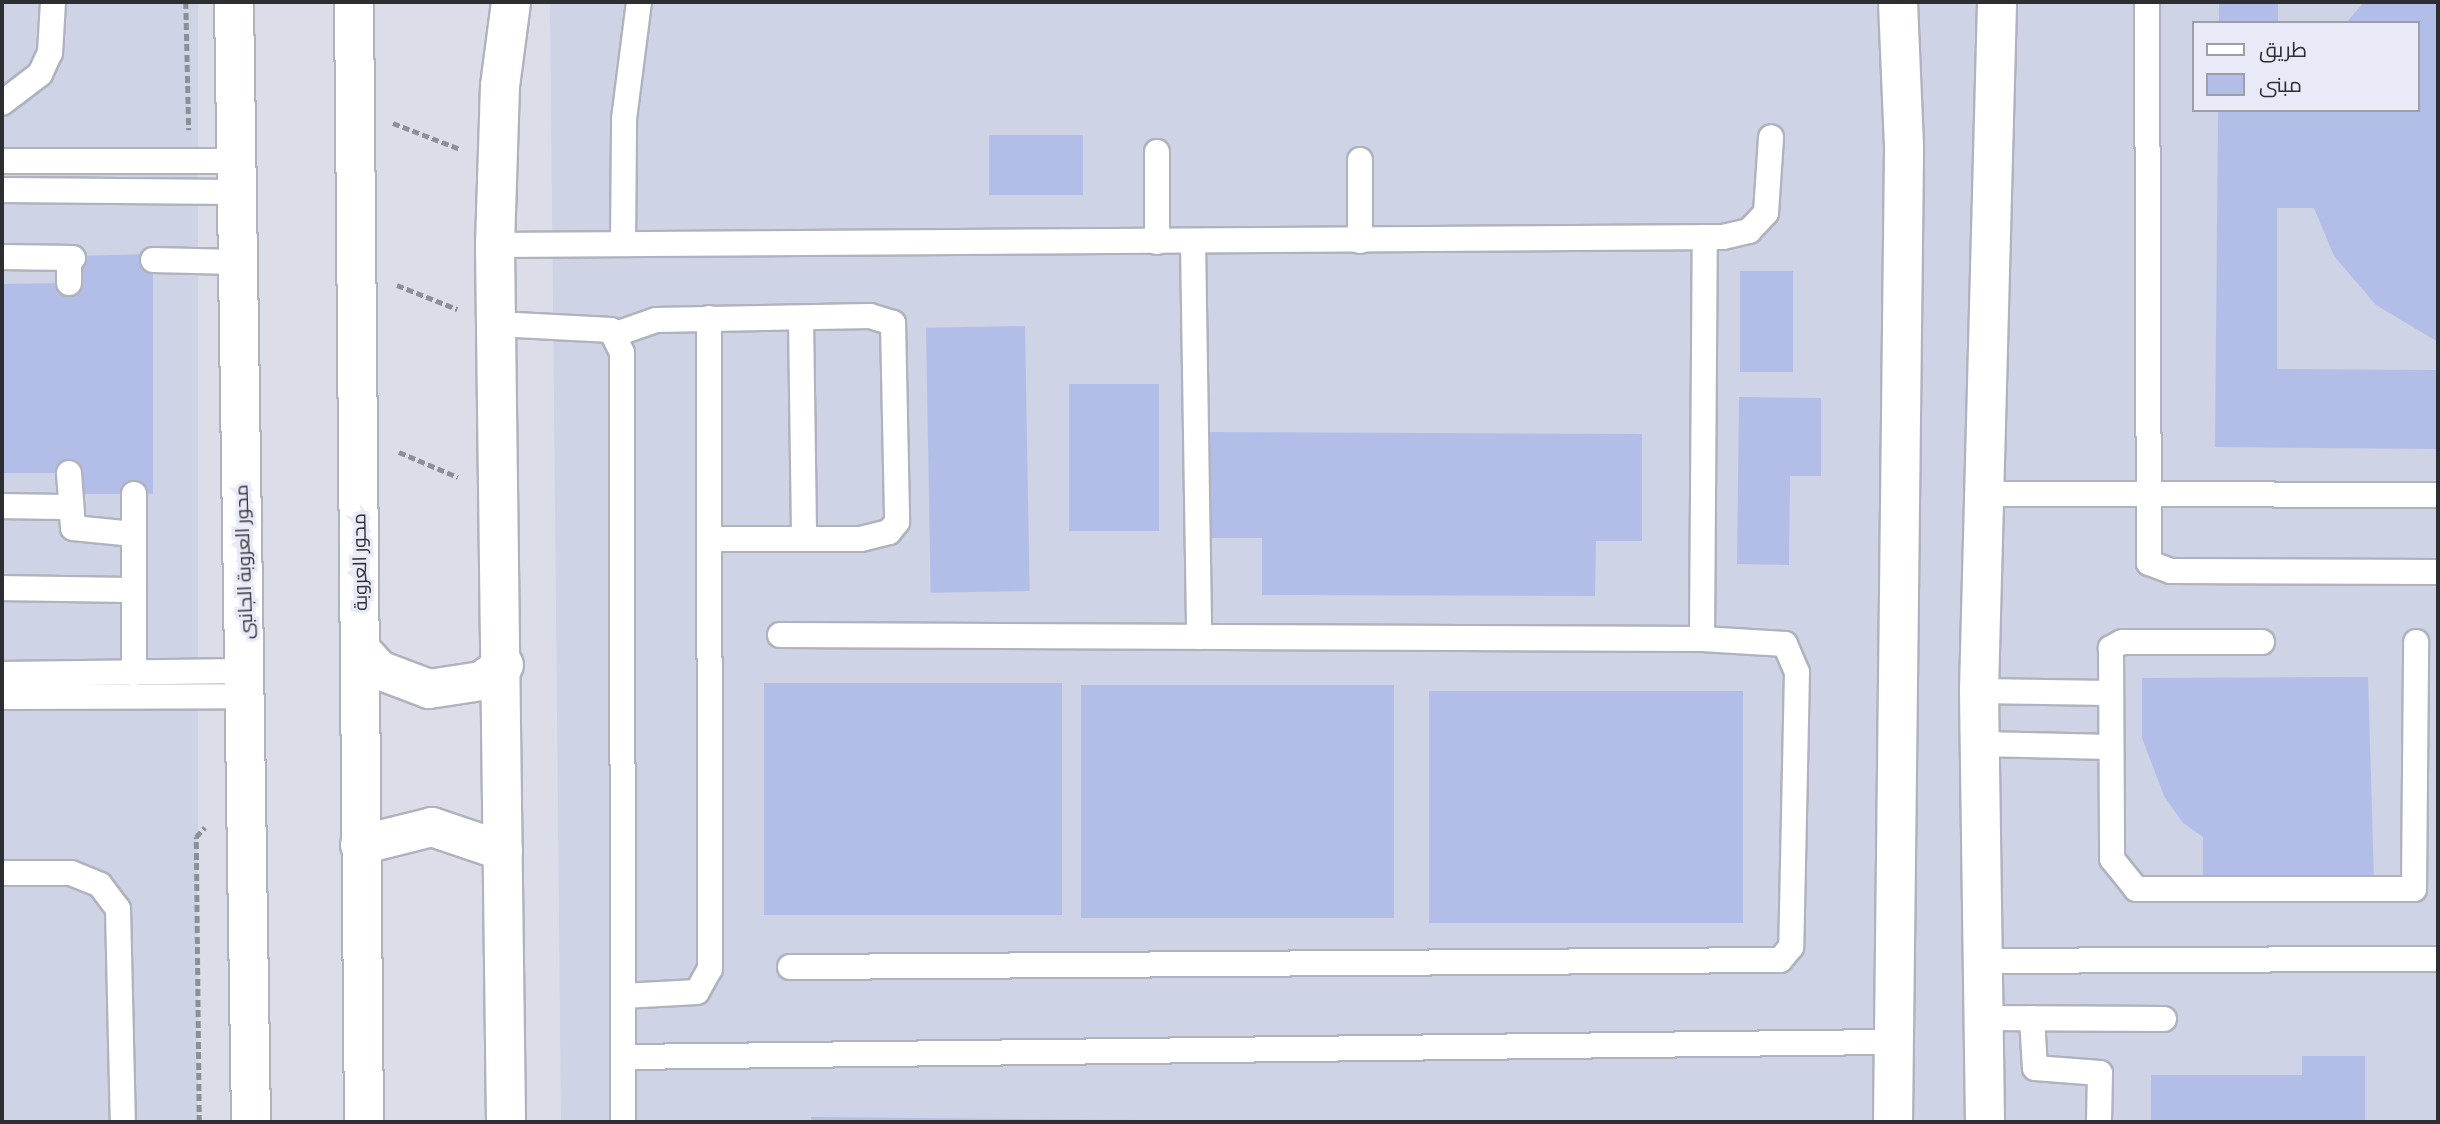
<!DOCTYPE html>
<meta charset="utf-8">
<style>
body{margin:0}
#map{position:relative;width:2440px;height:1124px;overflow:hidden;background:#dbdee9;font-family:"Crimson Pro",Cairo,serif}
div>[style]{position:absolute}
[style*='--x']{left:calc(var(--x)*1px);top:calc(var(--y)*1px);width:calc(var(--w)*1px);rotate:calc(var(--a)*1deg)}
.built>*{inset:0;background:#ced3e5;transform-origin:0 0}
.building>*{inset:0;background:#b3bee8;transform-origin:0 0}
.path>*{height:4.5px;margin-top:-2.25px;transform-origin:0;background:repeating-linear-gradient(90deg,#8d8f97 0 7px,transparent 0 10.5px)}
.roads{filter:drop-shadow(2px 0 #b0b3be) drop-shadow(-2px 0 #b0b3be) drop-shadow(0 2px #b0b3be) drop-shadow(0 -2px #b0b3be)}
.service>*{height:24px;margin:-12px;padding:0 12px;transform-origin:12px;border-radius:12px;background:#fff}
.tertiary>*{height:38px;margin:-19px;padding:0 19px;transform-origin:19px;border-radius:19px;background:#fff}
.primary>*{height:38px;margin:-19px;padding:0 19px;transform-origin:19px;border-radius:19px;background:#fff}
span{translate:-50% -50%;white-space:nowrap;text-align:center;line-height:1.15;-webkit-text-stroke:7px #e8ebf7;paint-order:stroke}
.street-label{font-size:19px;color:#2d2e32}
.frame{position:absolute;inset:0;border:4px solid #2d2e32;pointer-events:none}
.legend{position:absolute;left:2192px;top:21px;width:228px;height:91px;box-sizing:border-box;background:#e8ebf7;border:2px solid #9d9fa8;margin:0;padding:9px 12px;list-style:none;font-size:21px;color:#2d2e32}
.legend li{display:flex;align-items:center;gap:14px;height:35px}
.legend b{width:35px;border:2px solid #9d9fa8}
</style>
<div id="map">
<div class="built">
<i style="left:2px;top:2px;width:196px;height:1120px"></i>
<i style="clip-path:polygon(evenodd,550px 2px,2438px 2px,2438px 1122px,561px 1122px,550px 2px,2193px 23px,2417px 23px,2417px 110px,2193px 110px,2193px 23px)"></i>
</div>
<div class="building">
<i style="left:2219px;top:2px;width:59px;height:21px"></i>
<i style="clip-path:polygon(2364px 2px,2438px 2px,2438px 342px,2376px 305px,2334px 256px,2314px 208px,2277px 208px,2277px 369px,2438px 370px,2438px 449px,2215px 447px,2218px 110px,2417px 110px,2417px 23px,2346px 23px)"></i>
<i style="left:989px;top:135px;width:94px;height:60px"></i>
<i style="clip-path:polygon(153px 254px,153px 494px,80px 494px,80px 473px,2px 473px,2px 284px,69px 283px,73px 256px)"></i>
<i style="left:1740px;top:271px;width:53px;height:101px"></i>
<i style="left:1025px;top:326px;width:265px;height:99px;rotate:89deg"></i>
<i style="left:1069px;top:384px;width:90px;height:147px"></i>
<i style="clip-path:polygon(1739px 397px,1821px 398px,1821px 476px,1790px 476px,1789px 565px,1737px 564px)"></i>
<i style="clip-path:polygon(1210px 432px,1642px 434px,1642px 541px,1596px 541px,1595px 596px,1262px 595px,1262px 538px,1209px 538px)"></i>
<i style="clip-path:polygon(2368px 677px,2374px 880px,2203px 881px,2203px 837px,2183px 823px,2164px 796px,2142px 738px,2142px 678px)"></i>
<i style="left:764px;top:683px;width:298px;height:232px"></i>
<i style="left:1081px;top:685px;width:313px;height:233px"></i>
<i style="left:1429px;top:691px;width:314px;height:232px"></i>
<i style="clip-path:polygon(2302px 1056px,2365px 1056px,2365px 1122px,2151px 1122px,2151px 1075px,2302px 1075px)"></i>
<i style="clip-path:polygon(811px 1117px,1139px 1120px,1139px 1122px,811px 1122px)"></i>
</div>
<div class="path">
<i style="--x:186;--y:2;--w:128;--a:88.7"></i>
<i style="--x:393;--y:123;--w:72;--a:21.2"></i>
<i style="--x:397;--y:285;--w:65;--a:21.8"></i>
<i style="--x:399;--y:452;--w:64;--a:23"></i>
<i style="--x:199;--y:1122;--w:285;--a:-90.6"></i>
<i style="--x:196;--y:837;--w:13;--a:-48"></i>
</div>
<div class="roads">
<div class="service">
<i style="--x:2147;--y:2;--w:561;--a:89.8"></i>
<i style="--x:2149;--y:563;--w:23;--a:20"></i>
<i style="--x:2171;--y:571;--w:267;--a:0.2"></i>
<i style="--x:2;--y:103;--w:48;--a:-37.3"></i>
<i style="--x:40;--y:74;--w:23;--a:-65"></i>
<i style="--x:50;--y:53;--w:51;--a:-86.6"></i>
<i style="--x:1157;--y:152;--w:90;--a:90"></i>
<i style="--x:1360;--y:160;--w:81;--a:90"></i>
<i style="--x:2;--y:161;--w:234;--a:0"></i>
<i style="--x:2;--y:190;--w:234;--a:0.5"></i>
<i style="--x:1193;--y:242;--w:395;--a:89.1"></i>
<i style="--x:623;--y:244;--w:125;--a:-89.5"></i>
<i style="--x:624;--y:119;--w:118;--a:-82.7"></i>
<i style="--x:495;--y:245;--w:1228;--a:-0.37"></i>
<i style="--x:1723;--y:237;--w:27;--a:-13"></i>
<i style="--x:1749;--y:231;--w:25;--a:-47"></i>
<i style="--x:1766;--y:213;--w:76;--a:-86.2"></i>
<i style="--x:2;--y:257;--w:71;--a:0.8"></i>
<i style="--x:69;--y:258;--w:25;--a:90"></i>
<i style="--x:153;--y:260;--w:83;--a:1.4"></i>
<i style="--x:801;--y:318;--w:220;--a:89.2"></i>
<i style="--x:497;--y:324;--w:114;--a:3"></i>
<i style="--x:611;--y:330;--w:25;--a:64"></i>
<i style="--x:622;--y:353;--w:769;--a:89.93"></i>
<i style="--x:616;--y:334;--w:42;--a:-19.3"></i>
<i style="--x:656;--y:320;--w:214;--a:-1.1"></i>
<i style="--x:870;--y:316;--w:24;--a:17"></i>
<i style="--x:893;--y:323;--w:199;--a:88.8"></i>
<i style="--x:897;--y:522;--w:13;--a:129"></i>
<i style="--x:889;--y:532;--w:29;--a:166"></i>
<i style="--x:861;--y:539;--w:151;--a:180"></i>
<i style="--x:69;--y:473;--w:55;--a:85.8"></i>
<i style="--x:73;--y:528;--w:61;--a:5.6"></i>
<i style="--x:134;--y:494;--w:179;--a:90"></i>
<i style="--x:1982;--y:494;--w:456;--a:0.1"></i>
<i style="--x:2;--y:506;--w:67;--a:0.9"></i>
<i style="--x:2;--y:588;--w:132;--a:0.9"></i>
<i style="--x:780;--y:635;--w:922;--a:0.25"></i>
<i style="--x:1702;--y:639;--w:83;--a:3.4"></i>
<i style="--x:1785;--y:644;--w:30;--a:67"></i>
<i style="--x:1797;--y:672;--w:275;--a:91.2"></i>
<i style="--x:1791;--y:947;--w:17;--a:130"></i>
<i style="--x:1780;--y:960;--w:990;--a:179.59"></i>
<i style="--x:1702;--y:639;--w:402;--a:-89.6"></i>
<i style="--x:2262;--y:642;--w:140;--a:180"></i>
<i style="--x:2122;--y:642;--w:13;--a:151"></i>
<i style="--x:2111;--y:648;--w:211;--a:89.7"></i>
<i style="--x:2112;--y:859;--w:38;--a:51"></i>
<i style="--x:2136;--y:889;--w:278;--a:0"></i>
<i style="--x:2414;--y:889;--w:247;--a:-89.5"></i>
<i style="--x:2;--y:674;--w:245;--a:-0.7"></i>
<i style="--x:1979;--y:691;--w:131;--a:0.9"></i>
<i style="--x:2;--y:697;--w:246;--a:-0.2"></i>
<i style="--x:1981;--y:744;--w:130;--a:1.3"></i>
<i style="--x:2;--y:873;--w:69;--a:0"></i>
<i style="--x:71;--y:873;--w:31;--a:22"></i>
<i style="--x:100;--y:885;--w:30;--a:53"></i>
<i style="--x:118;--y:909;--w:213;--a:88.7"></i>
<i style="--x:1984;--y:961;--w:454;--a:-0.3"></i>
<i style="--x:623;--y:996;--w:74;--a:-3.1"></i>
<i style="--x:697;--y:992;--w:26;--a:-61"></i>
<i style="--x:710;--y:969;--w:651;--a:-90.09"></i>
<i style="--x:1985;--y:1018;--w:179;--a:0.3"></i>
<i style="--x:2032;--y:1018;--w:50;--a:86.6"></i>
<i style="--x:2035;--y:1068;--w:65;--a:4.4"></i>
<i style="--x:2100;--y:1073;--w:49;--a:91.2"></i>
<i style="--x:623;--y:1057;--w:1272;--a:-0.68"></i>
</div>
<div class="tertiary">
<i style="--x:234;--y:2;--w:1120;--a:89.13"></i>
<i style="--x:1893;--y:1122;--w:976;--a:-89.35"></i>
<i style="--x:1904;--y:146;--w:144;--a:-92.4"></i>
<i style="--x:1985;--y:1122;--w:431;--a:-90.8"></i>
<i style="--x:1979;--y:691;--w:689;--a:-88.5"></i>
</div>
<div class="primary">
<i style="--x:354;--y:2;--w:1120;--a:89.49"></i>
<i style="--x:361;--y:650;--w:27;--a:48"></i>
<i style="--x:379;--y:670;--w:53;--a:20.8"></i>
<i style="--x:429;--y:689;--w:53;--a:-8.7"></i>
<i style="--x:481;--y:681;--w:28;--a:-35"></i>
<i style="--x:360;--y:845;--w:74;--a:-14"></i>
<i style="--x:432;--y:827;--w:75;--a:18.7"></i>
<i style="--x:506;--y:1122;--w:877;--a:-90.72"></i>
<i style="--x:495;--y:245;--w:159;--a:-88.2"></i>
<i style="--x:500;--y:86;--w:85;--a:-82.5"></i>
</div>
</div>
<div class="street-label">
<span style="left:244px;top:562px;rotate:-92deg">محور العروبة الجانبى</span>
<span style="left:360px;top:562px;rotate:-91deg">محور العروبة</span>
</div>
<div class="frame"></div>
<ul class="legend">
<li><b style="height:9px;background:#fff"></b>طريق</li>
<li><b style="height:19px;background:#b3bee8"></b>مبنى</li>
</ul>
</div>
